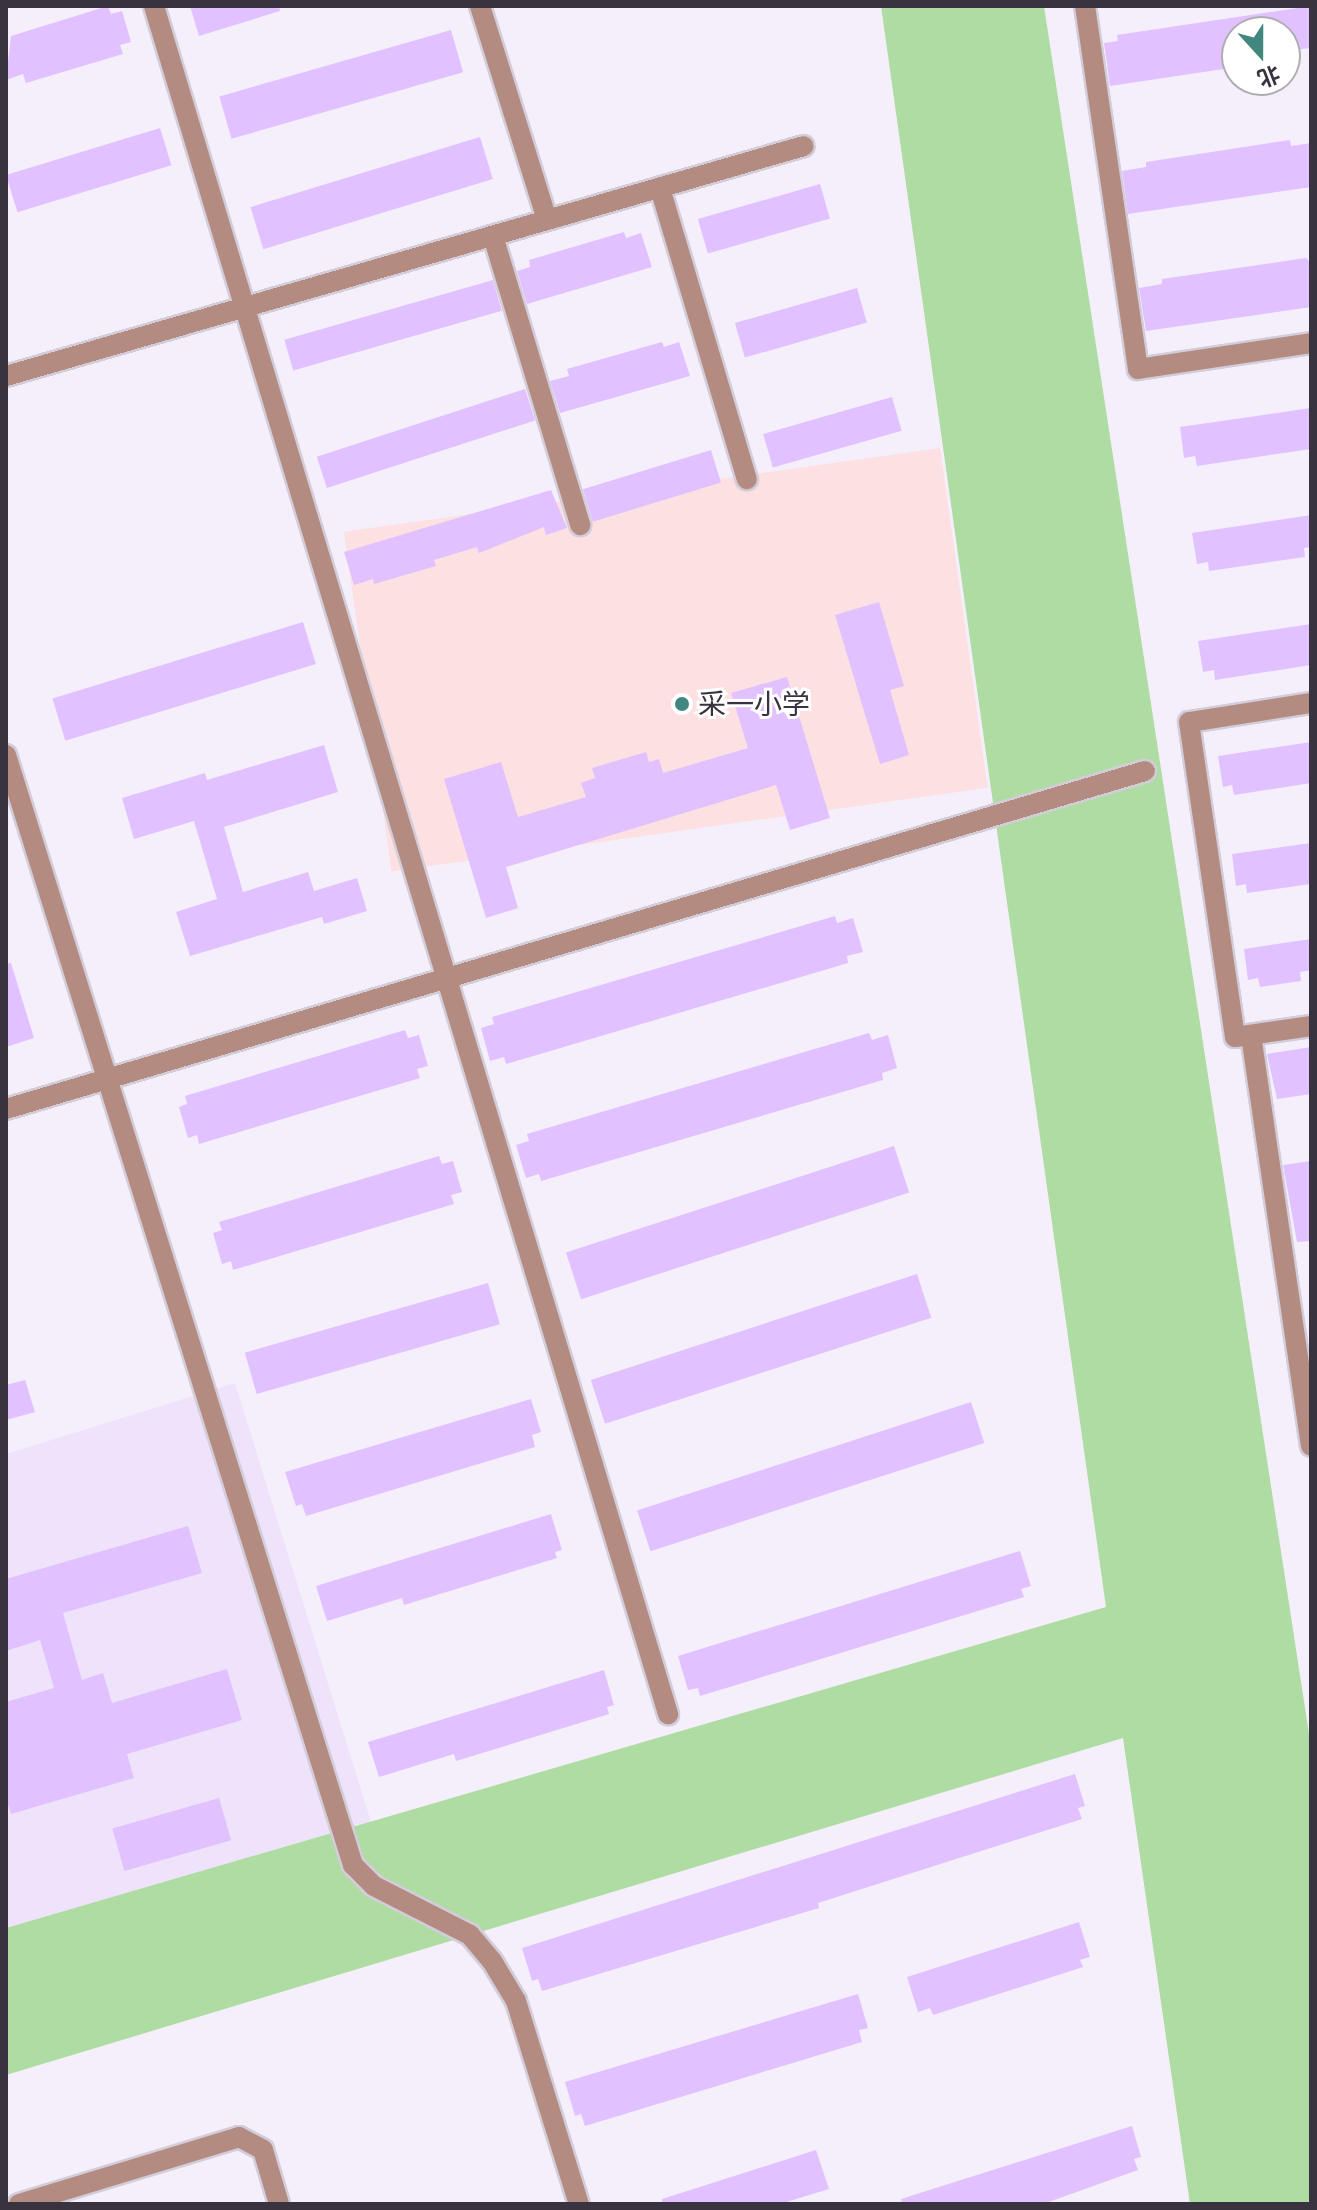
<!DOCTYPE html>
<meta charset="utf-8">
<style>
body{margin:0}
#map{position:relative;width:1317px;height:2210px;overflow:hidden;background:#f5effc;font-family:"PT Sans","Noto Sans SC",sans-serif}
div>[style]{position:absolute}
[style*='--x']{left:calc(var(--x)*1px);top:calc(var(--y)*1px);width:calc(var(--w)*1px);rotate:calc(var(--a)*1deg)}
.built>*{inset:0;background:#efe3fb}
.education>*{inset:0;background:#fce0e2;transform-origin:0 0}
.green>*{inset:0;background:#aedca2}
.building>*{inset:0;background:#e1c1ff;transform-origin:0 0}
.roads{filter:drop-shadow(2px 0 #d3cdda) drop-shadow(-2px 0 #d3cdda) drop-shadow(0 2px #d3cdda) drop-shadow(0 -2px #d3cdda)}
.minor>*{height:20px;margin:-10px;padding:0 10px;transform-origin:10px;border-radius:10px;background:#b38b81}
.dots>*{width:22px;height:22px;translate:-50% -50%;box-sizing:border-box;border:4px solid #fff;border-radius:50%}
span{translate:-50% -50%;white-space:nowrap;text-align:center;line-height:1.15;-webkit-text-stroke:6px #fff;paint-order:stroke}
.poi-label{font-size:28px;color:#39333f}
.left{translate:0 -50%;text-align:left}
.frame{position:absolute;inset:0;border:8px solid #39333f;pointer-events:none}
.north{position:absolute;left:1221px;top:16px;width:80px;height:80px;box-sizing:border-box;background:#fff;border:2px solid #b0adb2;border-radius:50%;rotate:159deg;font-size:22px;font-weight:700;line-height:32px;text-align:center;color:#39333f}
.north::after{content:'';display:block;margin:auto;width:28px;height:36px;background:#42877e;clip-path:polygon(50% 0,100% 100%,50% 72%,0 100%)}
</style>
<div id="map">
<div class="built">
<i style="clip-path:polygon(235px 1383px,371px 1822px,6px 1928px,6px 1454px)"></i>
</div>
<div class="education">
<i style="left:940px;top:448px;width:343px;height:602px;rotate:82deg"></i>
</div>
<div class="green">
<i style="clip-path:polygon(881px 6px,1044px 6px,1311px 1747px,1311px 2204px,1190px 2204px,1123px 1738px,6px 2075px,6px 1928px,1106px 1607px)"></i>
</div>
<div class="building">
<i style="clip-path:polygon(108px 6px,111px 14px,122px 11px,131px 42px,120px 45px,123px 54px,26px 83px,23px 74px,6px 80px,11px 36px)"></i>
<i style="clip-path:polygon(190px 6px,279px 6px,280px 11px,199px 36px)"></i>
<i style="clip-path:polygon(1311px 6px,1311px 48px,1285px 51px,1285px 32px,1237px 32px,1237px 67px,1110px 86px,1104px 43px,1118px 41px,1117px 35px)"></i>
<i style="left:451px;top:30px;width:44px;height:241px;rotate:74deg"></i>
<i style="left:160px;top:128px;width:39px;height:161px;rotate:73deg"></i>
<i style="left:480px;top:137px;width:44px;height:240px;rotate:73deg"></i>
<i style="clip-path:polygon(1290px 140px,1291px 146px,1311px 143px,1311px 187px,1128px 214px,1122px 171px,1146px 167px,1146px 162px)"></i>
<i style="left:820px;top:184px;width:36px;height:127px;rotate:74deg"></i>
<i style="clip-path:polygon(624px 232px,626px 238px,641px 233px,652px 267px,527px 304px,517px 271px,530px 267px,529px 260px)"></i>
<i style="clip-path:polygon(1306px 258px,1311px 263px,1311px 307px,1146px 331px,1139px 288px,1162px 284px,1162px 279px)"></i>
<i style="left:493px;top:280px;width:32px;height:217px;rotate:74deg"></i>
<i style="left:857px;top:288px;width:36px;height:127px;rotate:74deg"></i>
<i style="clip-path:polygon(662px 342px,664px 347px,679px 342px,690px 376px,560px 413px,550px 381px,569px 376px,567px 369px)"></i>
<i style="left:525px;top:389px;width:33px;height:219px;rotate:72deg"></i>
<i style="left:892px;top:397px;width:35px;height:134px;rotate:74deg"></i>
<i style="clip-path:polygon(1311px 408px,1311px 449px,1197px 466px,1195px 456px,1184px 458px,1180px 427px)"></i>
<i style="left:711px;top:450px;width:34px;height:134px;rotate:73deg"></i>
<i style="clip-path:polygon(551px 490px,567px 528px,546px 535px,544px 527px,479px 553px,477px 547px,434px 560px,436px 566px,374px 584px,373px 579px,354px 585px,344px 552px)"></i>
<i style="clip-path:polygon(1311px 515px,1311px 547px,1304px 548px,1305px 557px,1209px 571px,1208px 562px,1197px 564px,1192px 533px)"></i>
<i style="clip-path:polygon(879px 602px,904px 686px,890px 690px,909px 755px,880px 764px,835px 615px)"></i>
<i style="left:303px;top:622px;width:44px;height:262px;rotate:73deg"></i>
<i style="clip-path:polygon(1311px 624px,1311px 665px,1215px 680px,1214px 670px,1203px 672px,1198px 641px)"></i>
<i style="clip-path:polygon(787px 677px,830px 818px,790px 830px,776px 785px,506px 867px,518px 908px,486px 918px,444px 779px,501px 762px,518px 817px,586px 797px,581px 783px,595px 778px,592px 768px,646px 752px,649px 762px,659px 759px,663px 773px,748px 748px,731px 693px)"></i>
<i style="clip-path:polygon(1311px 742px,1311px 783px,1234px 795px,1232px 785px,1223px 787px,1218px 756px)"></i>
<i style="clip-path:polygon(324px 745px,338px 792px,224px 827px,243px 892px,308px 872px,314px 891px,357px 878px,367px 911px,324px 924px,322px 917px,190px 956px,176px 912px,217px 899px,194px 821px,134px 839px,122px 798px,205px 773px,207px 780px)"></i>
<i style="clip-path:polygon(1311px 843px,1311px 884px,1247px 893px,1246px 884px,1236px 886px,1232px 854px)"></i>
<i style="clip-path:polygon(835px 916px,837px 923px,853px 918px,863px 952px,847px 956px,848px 963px,506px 1064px,504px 1057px,490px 1061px,481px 1028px,494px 1024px,492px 1017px)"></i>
<i style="clip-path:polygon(1311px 939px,1311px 970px,1300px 972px,1301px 981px,1260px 987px,1258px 978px,1248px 980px,1244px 949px)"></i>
<i style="clip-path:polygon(11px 963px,34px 1038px,6px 1047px,6px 964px)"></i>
<i style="clip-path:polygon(405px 1030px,408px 1038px,419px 1035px,428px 1066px,417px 1069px,420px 1078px,199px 1144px,197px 1135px,188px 1138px,179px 1107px,187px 1104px,185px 1096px)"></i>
<i style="clip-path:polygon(869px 1033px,872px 1040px,888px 1035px,897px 1068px,882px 1073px,883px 1080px,541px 1181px,539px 1174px,526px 1178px,516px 1145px,529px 1141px,527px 1134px)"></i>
<i style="clip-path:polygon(1311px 1047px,1311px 1094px,1277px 1099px,1267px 1054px)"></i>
<i style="left:894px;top:1146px;width:49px;height:345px;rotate:72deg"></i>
<i style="clip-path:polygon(439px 1156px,442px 1164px,453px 1161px,462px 1192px,451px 1195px,454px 1204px,233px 1270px,231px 1261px,222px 1264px,213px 1233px,222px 1230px,219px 1222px)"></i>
<i style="clip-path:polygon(1311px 1161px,1311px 1241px,1297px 1242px,1283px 1165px)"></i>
<i style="left:917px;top:1274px;width:46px;height:343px;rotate:72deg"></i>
<i style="left:488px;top:1283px;width:43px;height:253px;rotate:74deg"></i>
<i style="clip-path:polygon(25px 1380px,35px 1412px,6px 1420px,6px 1385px)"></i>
<i style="clip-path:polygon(531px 1399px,541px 1432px,532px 1435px,535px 1447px,306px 1516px,302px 1504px,296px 1506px,285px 1472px)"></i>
<i style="left:971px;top:1402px;width:43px;height:351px;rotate:72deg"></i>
<i style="clip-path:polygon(551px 1514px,562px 1550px,555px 1552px,557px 1558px,404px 1605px,402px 1598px,327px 1621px,316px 1586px)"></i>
<i style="clip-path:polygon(188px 1526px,202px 1573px,63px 1613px,82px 1680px,103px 1673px,112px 1703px,227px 1669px,242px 1720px,127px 1754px,134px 1778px,11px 1814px,6px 1798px,6px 1702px,54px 1688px,40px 1640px,6px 1651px,6px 1579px)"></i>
<i style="clip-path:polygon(1020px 1551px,1031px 1586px,1021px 1589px,1024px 1597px,700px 1696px,698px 1688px,688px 1690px,678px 1656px)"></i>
<i style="clip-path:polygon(604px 1670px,614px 1705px,607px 1707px,609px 1714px,456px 1761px,454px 1754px,379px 1777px,368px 1742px)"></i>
<i style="clip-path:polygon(1075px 1774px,1085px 1806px,1078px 1808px,1082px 1819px,818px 1903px,819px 1908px,542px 1991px,538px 1979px,532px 1981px,522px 1948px)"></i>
<i style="left:219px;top:1798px;width:44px;height:111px;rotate:74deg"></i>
<i style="clip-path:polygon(1079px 1922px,1090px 1957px,1080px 1960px,1083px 1967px,933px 2015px,930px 2008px,918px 2012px,907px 1977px)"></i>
<i style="clip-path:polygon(858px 1994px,868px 2028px,859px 2030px,862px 2042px,585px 2126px,581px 2114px,575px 2116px,565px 2082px)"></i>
<i style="clip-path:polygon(1132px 2126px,1141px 2157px,1134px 2159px,1138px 2170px,1043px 2204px,902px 2204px,901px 2199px)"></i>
<i style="clip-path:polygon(816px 2150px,829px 2189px,780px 2204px,662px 2204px,662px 2199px)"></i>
</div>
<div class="roads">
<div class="minor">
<i style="--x:154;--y:6;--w:1784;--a:73.25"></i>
<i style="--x:480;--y:6;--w:224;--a:72.6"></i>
<i style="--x:1085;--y:6;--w:367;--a:81.7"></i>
<i style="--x:1138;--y:369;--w:175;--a:-8.5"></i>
<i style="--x:660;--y:188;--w:304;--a:73.4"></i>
<i style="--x:493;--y:236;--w:302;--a:73.2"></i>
<i style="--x:6;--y:376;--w:830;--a:-16.08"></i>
<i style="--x:1311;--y:703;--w:123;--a:171.1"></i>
<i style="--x:1189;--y:722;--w:318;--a:81.7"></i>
<i style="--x:1235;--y:1037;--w:77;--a:-8.2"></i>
<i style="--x:6;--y:755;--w:1163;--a:72.64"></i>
<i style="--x:353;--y:1865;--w:30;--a:45"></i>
<i style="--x:374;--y:1886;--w:108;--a:27"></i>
<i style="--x:470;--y:1935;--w:34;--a:50"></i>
<i style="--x:492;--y:1961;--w:47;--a:59"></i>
<i style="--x:516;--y:2001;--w:213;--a:72.8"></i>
<i style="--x:1251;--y:1035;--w:415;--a:81.7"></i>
<i style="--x:6;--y:1109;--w:1188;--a:-16.53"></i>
<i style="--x:19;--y:2204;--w:230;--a:-16.9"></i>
<i style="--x:239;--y:2137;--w:27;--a:28"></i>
<i style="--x:263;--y:2150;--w:56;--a:73.5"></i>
</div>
</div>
<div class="dots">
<i style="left:682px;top:704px;background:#42877e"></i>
</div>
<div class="poi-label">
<span class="left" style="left:698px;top:704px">采一小学</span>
</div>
<div class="frame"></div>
<div class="north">北</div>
</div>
